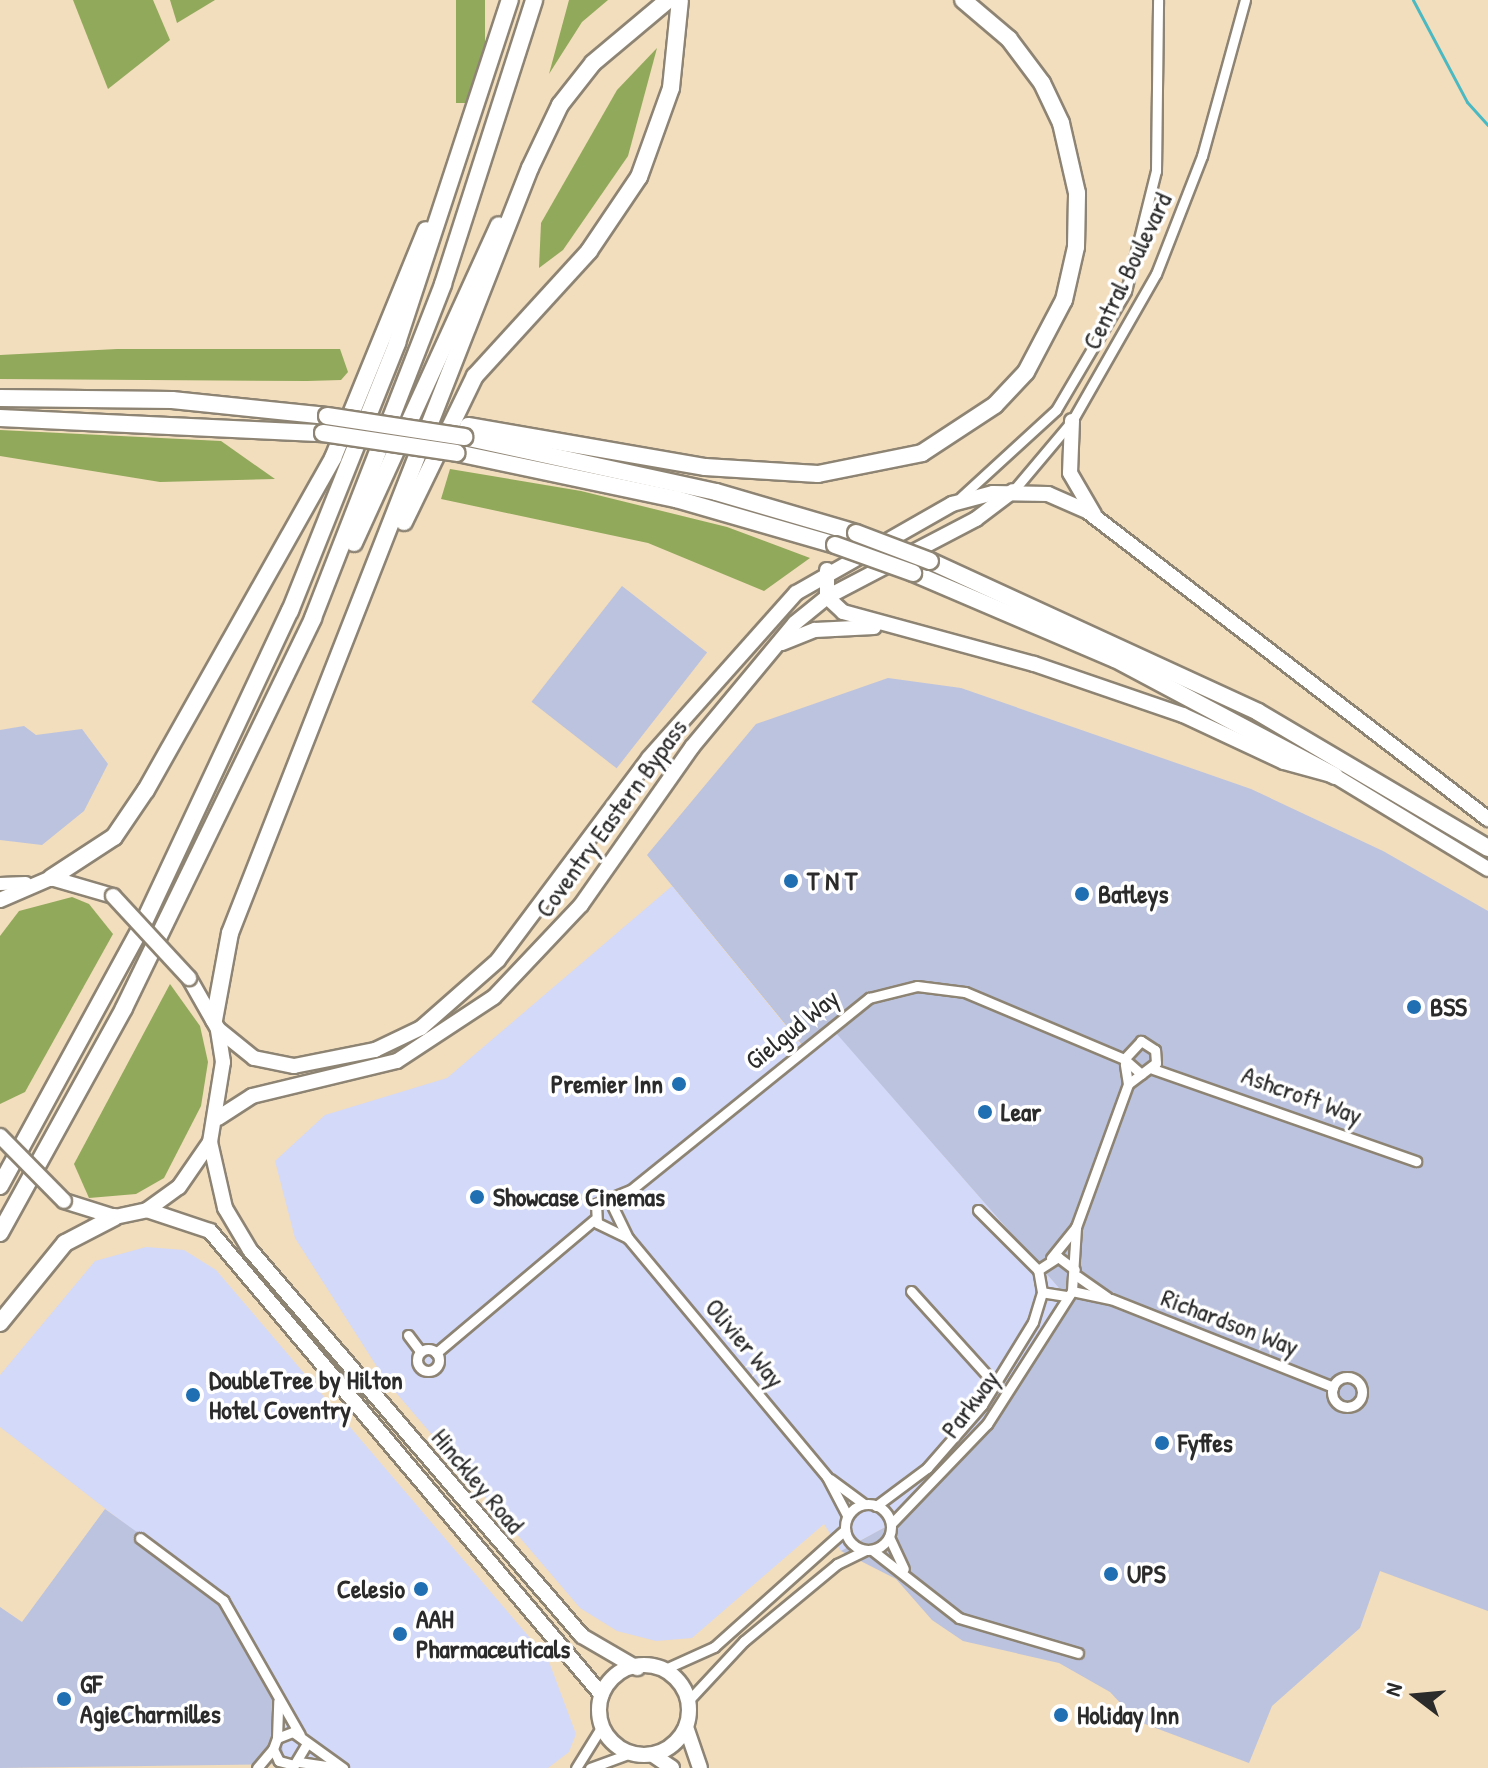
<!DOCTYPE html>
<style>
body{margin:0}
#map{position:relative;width:1488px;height:1768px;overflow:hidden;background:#f2ddbd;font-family:"Patrick Hand",sans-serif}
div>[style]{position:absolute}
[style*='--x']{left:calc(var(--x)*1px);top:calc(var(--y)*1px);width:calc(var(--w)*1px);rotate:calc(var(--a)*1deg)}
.built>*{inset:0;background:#d3d9f9}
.industrial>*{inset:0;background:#bcc3de;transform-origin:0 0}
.forest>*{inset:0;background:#91a95a;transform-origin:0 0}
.stream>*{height:3px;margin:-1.5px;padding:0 1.5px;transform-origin:1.5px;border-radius:1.5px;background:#4ab9c2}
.roads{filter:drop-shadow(2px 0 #8e8474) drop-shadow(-2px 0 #8e8474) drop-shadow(0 2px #8e8474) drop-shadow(0 -2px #8e8474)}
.minor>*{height:9px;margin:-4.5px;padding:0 4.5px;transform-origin:4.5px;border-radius:4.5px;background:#fff}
.minor>.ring{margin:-4.5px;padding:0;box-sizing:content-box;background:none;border:9px solid #fff;border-radius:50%}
.secondary>*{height:12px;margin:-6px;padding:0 6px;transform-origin:6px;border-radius:6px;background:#fff}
.trunk>*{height:14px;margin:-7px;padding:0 7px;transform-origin:7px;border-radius:7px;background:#fff}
.trunk>.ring{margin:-7px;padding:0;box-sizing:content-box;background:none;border:14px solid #fff;border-radius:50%}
.motorway>*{height:16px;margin:-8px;padding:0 8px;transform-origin:8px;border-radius:8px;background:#fff}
.bridges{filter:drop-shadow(2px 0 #8e8474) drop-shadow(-2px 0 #8e8474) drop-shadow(0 2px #8e8474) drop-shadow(0 -2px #8e8474)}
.trunk-bridge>*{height:14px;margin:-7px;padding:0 7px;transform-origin:7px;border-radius:7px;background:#fff}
.motorway-bridge>*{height:16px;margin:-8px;padding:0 8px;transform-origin:8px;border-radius:8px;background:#fff}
.dots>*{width:22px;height:22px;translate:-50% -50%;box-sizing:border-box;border:4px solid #fff;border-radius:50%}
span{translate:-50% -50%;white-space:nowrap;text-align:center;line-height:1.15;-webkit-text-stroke:7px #fff;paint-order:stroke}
.street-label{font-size:26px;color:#2b2b2b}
.poi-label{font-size:26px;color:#2b2b2b;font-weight:700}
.left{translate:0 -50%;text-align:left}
.right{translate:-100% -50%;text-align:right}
.north{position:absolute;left:1376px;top:1656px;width:80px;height:80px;-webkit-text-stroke:6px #fff;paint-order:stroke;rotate:286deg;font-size:22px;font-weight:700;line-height:32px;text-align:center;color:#2b2b2b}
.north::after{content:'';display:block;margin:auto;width:28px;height:36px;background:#2b2b2b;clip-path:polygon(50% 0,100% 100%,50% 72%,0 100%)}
</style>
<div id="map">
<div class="built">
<i style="clip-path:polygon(672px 886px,802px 1046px,829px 1024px,1066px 1296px,1001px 1404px,891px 1524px,841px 1551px,824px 1524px,692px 1638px,656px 1641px,617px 1631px,580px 1608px,386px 1381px,295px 1238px,275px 1161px,325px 1115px,447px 1078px)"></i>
<i style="clip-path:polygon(146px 1247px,184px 1250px,216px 1270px,548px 1659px,576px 1734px,569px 1752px,548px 1768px,274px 1768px,284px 1764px,249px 1636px,223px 1600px,0 1427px,0 1375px,95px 1261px)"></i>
</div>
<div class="industrial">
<i style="left:622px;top:586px;width:108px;height:147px;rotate:38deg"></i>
<i style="clip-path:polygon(888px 678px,961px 688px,1251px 789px,1383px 851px,1488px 911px,1488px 1611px,1380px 1571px,1360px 1628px,1272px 1706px,1249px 1763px,1137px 1721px,1110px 1692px,1059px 1663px,963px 1641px,932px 1620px,896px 1579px,841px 1551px,891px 1524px,987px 1424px,1066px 1296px,829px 1025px,803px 1046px,647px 855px,756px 724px)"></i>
<i style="clip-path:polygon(24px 726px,36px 735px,82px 729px,108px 764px,84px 811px,42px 845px,0 840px,0 730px)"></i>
<i style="clip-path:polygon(105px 1509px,202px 1579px,249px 1636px,278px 1701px,284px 1764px,0 1768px,0 1607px,22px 1622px)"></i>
</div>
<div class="forest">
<i style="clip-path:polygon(73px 0,153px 0,170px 40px,108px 89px)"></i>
<i style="clip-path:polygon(170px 0,215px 0,177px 23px)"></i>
<i style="left:456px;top:0;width:29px;height:103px"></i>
<i style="clip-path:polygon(569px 0,608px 0,582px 22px,549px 74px)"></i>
<i style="clip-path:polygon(657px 48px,628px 156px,563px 250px,539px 268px,541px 223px,617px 90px)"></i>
<i style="clip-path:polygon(117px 349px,340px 349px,348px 372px,341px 380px,307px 381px,0 379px,0 355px)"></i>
<i style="clip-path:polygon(0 430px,221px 441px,275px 479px,160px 482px,0 456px)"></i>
<i style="clip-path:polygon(450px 469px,581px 491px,727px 527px,810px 558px,764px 591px,648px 543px,441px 499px)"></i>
<i style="clip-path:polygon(72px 897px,89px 904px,113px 934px,25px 1092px,0 1104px,0 936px,19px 911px)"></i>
<i style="clip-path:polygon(170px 984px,200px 1026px,208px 1062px,201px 1106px,164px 1178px,136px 1194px,89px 1198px,74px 1164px)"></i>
</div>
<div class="stream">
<i style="--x:1413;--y:0;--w:115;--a:62.1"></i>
<i style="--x:1467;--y:102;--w:31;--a:48"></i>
</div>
<div class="roads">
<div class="minor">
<i style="--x:1013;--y:491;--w:92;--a:-49.9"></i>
<i style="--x:1072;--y:421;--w:169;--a:-60.3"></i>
<i style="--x:1156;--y:274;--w:127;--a:-68.7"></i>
<i style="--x:1202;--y:156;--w:162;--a:-74.6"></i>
<i style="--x:961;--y:497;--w:129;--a:-42.5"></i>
<i style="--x:1056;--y:410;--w:138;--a:-59.5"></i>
<i style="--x:1126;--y:291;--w:124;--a:-76"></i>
<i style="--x:1156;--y:171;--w:171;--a:-89.3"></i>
<i style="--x:1153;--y:1069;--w:279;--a:19.3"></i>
<i style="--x:1128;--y:1084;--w:35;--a:-37"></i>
<i style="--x:1156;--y:1063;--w:13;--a:-94"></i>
<i style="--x:1155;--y:1050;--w:17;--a:-147"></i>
<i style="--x:1141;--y:1041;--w:25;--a:133"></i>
<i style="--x:1124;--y:1059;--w:23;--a:41"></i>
<i style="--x:610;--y:1201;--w:41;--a:64.1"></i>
<i style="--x:628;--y:1238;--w:311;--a:50.2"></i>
<i style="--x:827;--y:1477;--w:43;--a:62.2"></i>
<i style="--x:978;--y:1210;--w:85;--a:45"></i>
<i style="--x:628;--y:1238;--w:34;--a:-154"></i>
<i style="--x:597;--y:1223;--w:19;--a:-93"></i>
<i style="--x:596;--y:1204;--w:38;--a:-22"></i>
<i style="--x:631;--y:1190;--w:306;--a:-38.9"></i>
<i style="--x:869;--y:998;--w:49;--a:-14"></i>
<i style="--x:917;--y:986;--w:48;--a:7.1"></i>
<i style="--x:965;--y:992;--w:173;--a:22.8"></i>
<i style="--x:1051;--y:1258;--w:40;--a:-51"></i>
<i style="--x:1076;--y:1227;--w:152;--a:-70"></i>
<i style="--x:1128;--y:1084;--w:20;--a:-99"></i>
<i style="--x:1077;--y:1276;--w:37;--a:35"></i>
<i style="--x:911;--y:1291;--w:127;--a:47.9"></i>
<i style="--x:1072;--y:1291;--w:40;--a:12"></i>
<i style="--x:1111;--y:1299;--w:239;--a:21.6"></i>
<i style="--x:1066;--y:1296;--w:24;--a:-171"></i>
<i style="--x:1042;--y:1292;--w:22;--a:-100"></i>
<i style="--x:1038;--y:1270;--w:24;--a:-33"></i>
<i style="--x:1058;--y:1257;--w:21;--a:37"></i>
<i style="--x:408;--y:1335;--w:21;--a:53"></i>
<i class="ring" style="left:417px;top:1349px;width:13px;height:13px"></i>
<i style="--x:436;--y:1353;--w:207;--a:-40.1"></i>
<i class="ring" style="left:1332px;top:1377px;width:21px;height:21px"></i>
<i style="--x:830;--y:1479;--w:42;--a:36.3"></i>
<i class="ring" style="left:845px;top:1504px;width:37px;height:37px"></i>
<i style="--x:876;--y:1506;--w:64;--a:-36.7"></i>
<i style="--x:927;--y:1468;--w:84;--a:-48.9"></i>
<i style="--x:982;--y:1405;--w:97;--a:-58.4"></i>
<i style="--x:1033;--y:1322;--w:31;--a:-73"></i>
<i style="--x:891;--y:1524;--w:139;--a:-46.2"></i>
<i style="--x:987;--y:1424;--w:158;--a:-57.4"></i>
<i style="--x:1072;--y:1291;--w:64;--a:-86.4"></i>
<i style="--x:889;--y:1537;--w:35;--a:65"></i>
<i style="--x:140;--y:1538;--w:104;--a:36.8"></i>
<i style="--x:223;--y:1600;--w:155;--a:60.3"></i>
<i style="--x:872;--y:1550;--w:110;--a:38"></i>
<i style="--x:959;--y:1618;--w:124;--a:16.4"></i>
<i style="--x:665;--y:1669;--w:54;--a:-24.2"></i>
<i style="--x:714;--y:1647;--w:176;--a:-41.8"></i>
<i style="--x:688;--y:1701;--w:82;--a:-47"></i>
<i style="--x:744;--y:1641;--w:121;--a:-39.6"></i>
<i style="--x:837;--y:1564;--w:32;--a:-26"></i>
<i style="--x:277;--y:1738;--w:37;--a:-88"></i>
<i style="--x:306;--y:1745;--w:23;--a:121"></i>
<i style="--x:294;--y:1765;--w:16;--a:-165"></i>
<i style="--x:279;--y:1761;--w:13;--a:-117"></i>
<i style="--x:273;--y:1749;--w:12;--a:-70"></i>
<i style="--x:277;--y:1738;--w:17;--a:-21"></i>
<i style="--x:293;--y:1732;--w:62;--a:35.8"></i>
<i style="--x:299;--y:1762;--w:41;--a:8.3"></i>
<i style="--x:257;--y:1768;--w:25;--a:-50"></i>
<i style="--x:576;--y:1768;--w:49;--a:-58.2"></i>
<i style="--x:590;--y:1768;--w:44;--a:-20.1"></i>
</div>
<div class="secondary">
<i style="--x:0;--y:884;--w:26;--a:-2"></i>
</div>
<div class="trunk">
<i style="--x:1072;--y:421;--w:52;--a:92.2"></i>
<i style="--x:1070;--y:473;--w:48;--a:59.7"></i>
<i style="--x:827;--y:570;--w:27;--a:90"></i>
<i style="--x:827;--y:597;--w:22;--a:43"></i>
<i style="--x:843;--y:612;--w:198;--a:15.2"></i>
<i style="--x:1034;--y:664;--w:157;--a:18.9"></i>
<i style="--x:1183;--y:715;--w:111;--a:25"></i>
<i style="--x:1284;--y:762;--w:53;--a:15.4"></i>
<i style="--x:1335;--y:776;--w:179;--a:31.3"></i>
<i style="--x:782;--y:643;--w:35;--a:-22"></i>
<i style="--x:815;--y:630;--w:59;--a:-2.9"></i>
<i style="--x:0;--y:900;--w:56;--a:-23.3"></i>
<i style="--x:51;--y:878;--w:65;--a:16.2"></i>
<i style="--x:218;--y:1029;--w:46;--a:38.9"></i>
<i style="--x:254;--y:1058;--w:41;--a:11.3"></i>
<i style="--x:294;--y:1066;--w:83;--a:-11.2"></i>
<i style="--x:375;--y:1050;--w:51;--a:-25.6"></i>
<i style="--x:421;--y:1028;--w:103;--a:-41.4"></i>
<i style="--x:498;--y:960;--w:252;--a:-53.2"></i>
<i style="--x:649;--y:758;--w:221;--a:-48.3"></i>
<i style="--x:796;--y:593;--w:180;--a:-29.7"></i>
<i style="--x:952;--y:504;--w:42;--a:-15"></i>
<i style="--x:993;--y:493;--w:55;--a:1"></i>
<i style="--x:1048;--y:494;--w:43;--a:23.6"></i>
<i style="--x:1087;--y:511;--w:506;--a:37.53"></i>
<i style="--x:218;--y:1118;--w:40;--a:-32.9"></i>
<i style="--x:252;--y:1096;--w:149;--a:-13.6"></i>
<i style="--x:397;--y:1061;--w:116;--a:-33.4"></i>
<i style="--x:494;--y:997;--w:127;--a:-46.6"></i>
<i style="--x:581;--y:905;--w:193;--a:-54.9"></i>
<i style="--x:692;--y:747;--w:161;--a:-50.3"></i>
<i style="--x:795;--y:623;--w:41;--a:-39.1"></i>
<i style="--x:827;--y:597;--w:168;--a:-27.6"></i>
<i style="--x:976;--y:519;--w:46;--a:-37.1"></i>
<i style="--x:210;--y:1142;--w:68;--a:77.2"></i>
<i style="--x:225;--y:1208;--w:49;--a:59.2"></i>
<i style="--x:250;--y:1250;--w:509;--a:49.3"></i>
<i style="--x:582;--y:1636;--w:64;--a:30.2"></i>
<i style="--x:64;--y:1201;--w:53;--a:17.4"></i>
<i style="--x:115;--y:1217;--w:33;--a:-12"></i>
<i style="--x:147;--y:1210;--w:39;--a:-36"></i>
<i style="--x:179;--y:1187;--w:55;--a:-55.4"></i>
<i style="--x:210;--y:1142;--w:81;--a:-80.8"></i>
<i style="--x:223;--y:1062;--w:33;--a:-99"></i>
<i style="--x:218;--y:1029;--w:59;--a:-119.6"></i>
<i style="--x:147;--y:1210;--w:66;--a:18.4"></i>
<i style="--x:210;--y:1231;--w:607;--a:49.81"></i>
<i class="ring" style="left:599px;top:1665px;width:76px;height:76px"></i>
<i style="--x:686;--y:1727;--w:43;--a:71.1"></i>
<i style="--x:653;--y:1755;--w:23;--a:34"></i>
</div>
<div class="motorway">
<i style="--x:0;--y:398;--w:172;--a:0.7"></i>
<i style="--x:172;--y:400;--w:156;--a:5.9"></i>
<i style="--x:0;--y:418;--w:323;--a:2.7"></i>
<i style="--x:468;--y:426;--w:241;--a:9.8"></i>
<i style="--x:705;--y:467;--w:113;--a:3.5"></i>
<i style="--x:818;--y:474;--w:106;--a:-11.4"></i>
<i style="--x:922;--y:453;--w:87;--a:-33.3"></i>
<i style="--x:995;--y:405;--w:45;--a:-46.8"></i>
<i style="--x:1026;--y:372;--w:81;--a:-62.2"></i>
<i style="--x:1064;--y:300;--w:54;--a:-77.2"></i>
<i style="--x:1076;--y:247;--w:54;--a:-88.9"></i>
<i style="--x:1077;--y:193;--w:72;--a:-102.9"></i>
<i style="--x:1061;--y:123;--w:44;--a:-115.4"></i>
<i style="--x:1042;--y:83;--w:55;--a:-126.9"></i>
<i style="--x:1009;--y:39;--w:60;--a:-139.7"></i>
<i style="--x:464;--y:437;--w:258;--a:12.3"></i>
<i style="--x:716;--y:492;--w:146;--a:16.3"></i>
<i style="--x:457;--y:453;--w:224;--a:11.9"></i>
<i style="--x:676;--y:499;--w:166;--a:16.1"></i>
<i style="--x:404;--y:522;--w:162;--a:-64.1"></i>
<i style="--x:475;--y:376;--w:169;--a:-47.6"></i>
<i style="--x:589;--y:251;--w:89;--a:-56"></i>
<i style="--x:639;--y:177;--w:95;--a:-70.2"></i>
<i style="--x:671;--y:88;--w:88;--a:-84.2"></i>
<i style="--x:354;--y:543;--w:349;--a:-65.5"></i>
<i style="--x:930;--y:561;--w:361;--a:24.7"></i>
<i style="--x:1258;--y:712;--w:267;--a:30.6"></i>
<i style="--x:913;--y:573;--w:220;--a:23.1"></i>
<i style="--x:1115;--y:659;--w:249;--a:28"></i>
<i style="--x:51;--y:878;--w:75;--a:-33.1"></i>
<i style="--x:114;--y:837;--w:57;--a:-55.8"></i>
<i style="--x:146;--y:790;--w:381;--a:-60.6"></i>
<i style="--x:333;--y:458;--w:246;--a:-67.8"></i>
<i style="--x:214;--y:1020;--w:88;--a:-79.6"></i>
<i style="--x:230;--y:933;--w:822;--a:-68.59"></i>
<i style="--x:530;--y:168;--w:70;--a:-64.5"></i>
<i style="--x:560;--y:105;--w:53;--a:-51.8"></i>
<i style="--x:593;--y:63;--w:98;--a:-40"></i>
<i style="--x:0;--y:1186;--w:301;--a:-61.4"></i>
<i style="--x:144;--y:922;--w:344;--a:-64.9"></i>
<i style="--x:290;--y:611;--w:289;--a:-68.2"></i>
<i style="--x:397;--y:343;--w:361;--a:-71.8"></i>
<i style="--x:0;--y:1233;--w:257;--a:-61.1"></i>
<i style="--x:124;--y:1008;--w:433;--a:-64.1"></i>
<i style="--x:313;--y:618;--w:358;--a:-68.7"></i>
<i style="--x:443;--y:284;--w:298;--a:-72.2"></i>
<i style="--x:0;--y:1323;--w:103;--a:-50.9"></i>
<i style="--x:65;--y:1243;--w:56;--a:-27.5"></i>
</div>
</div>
<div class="bridges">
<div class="trunk-bridge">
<i style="--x:113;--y:896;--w:112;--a:47.2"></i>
<i style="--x:0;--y:1136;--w:91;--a:45.4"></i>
</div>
<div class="motorway-bridge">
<i style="--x:327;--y:416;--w:139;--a:8.7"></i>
<i style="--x:323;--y:433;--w:135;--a:8.5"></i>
<i style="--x:856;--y:533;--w:79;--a:20.7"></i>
<i style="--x:835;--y:545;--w:83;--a:19.7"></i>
</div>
</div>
<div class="dots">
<i style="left:791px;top:881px;background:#1f6fb2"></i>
<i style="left:1082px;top:894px;background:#1f6fb2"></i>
<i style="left:1414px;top:1007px;background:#1f6fb2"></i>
<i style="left:679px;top:1084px;background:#1f6fb2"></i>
<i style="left:985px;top:1112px;background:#1f6fb2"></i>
<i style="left:477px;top:1197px;background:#1f6fb2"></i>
<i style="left:193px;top:1395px;background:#1f6fb2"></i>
<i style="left:1162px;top:1443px;background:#1f6fb2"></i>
<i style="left:1111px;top:1574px;background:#1f6fb2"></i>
<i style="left:421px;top:1589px;background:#1f6fb2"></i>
<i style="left:400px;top:1634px;background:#1f6fb2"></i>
<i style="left:64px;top:1699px;background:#1f6fb2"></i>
<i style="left:1061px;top:1715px;background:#1f6fb2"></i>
</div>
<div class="street-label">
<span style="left:1127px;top:271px;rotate:-64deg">Central Boulevard</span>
<span style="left:611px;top:818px;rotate:-54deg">Coventry Eastern Bypass</span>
<span style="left:792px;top:1029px;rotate:-39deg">Gielgud Way</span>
<span style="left:1302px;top:1095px;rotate:20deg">Ashcroft Way</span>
<span style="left:1230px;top:1322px;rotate:21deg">Richardson Way</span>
<span style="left:745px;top:1343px;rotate:50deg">Olivier Way</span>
<span style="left:970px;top:1404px;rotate:-53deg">Parkway</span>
<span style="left:478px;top:1481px;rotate:50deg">Hinckley Road</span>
</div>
<div class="poi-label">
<span class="left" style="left:807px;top:881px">T N T</span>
<span class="left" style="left:1098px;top:894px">Batleys</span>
<span class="left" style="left:1430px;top:1007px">BSS</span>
<span class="right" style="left:663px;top:1084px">Premier Inn</span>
<span class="left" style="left:1001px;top:1112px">Lear</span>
<span class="left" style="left:493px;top:1197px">Showcase Cinemas</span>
<span class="left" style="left:209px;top:1395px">DoubleTree by Hilton<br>Hotel Coventry</span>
<span class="left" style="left:1178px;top:1443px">Fyffes</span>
<span class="left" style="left:1127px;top:1574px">UPS</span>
<span class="right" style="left:405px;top:1589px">Celesio</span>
<span class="left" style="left:416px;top:1634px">AAH<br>Pharmaceuticals</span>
<span class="left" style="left:80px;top:1699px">GF<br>AgieCharmilles</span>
<span class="left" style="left:1077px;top:1715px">Holiday Inn</span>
</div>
<div class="north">N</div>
</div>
